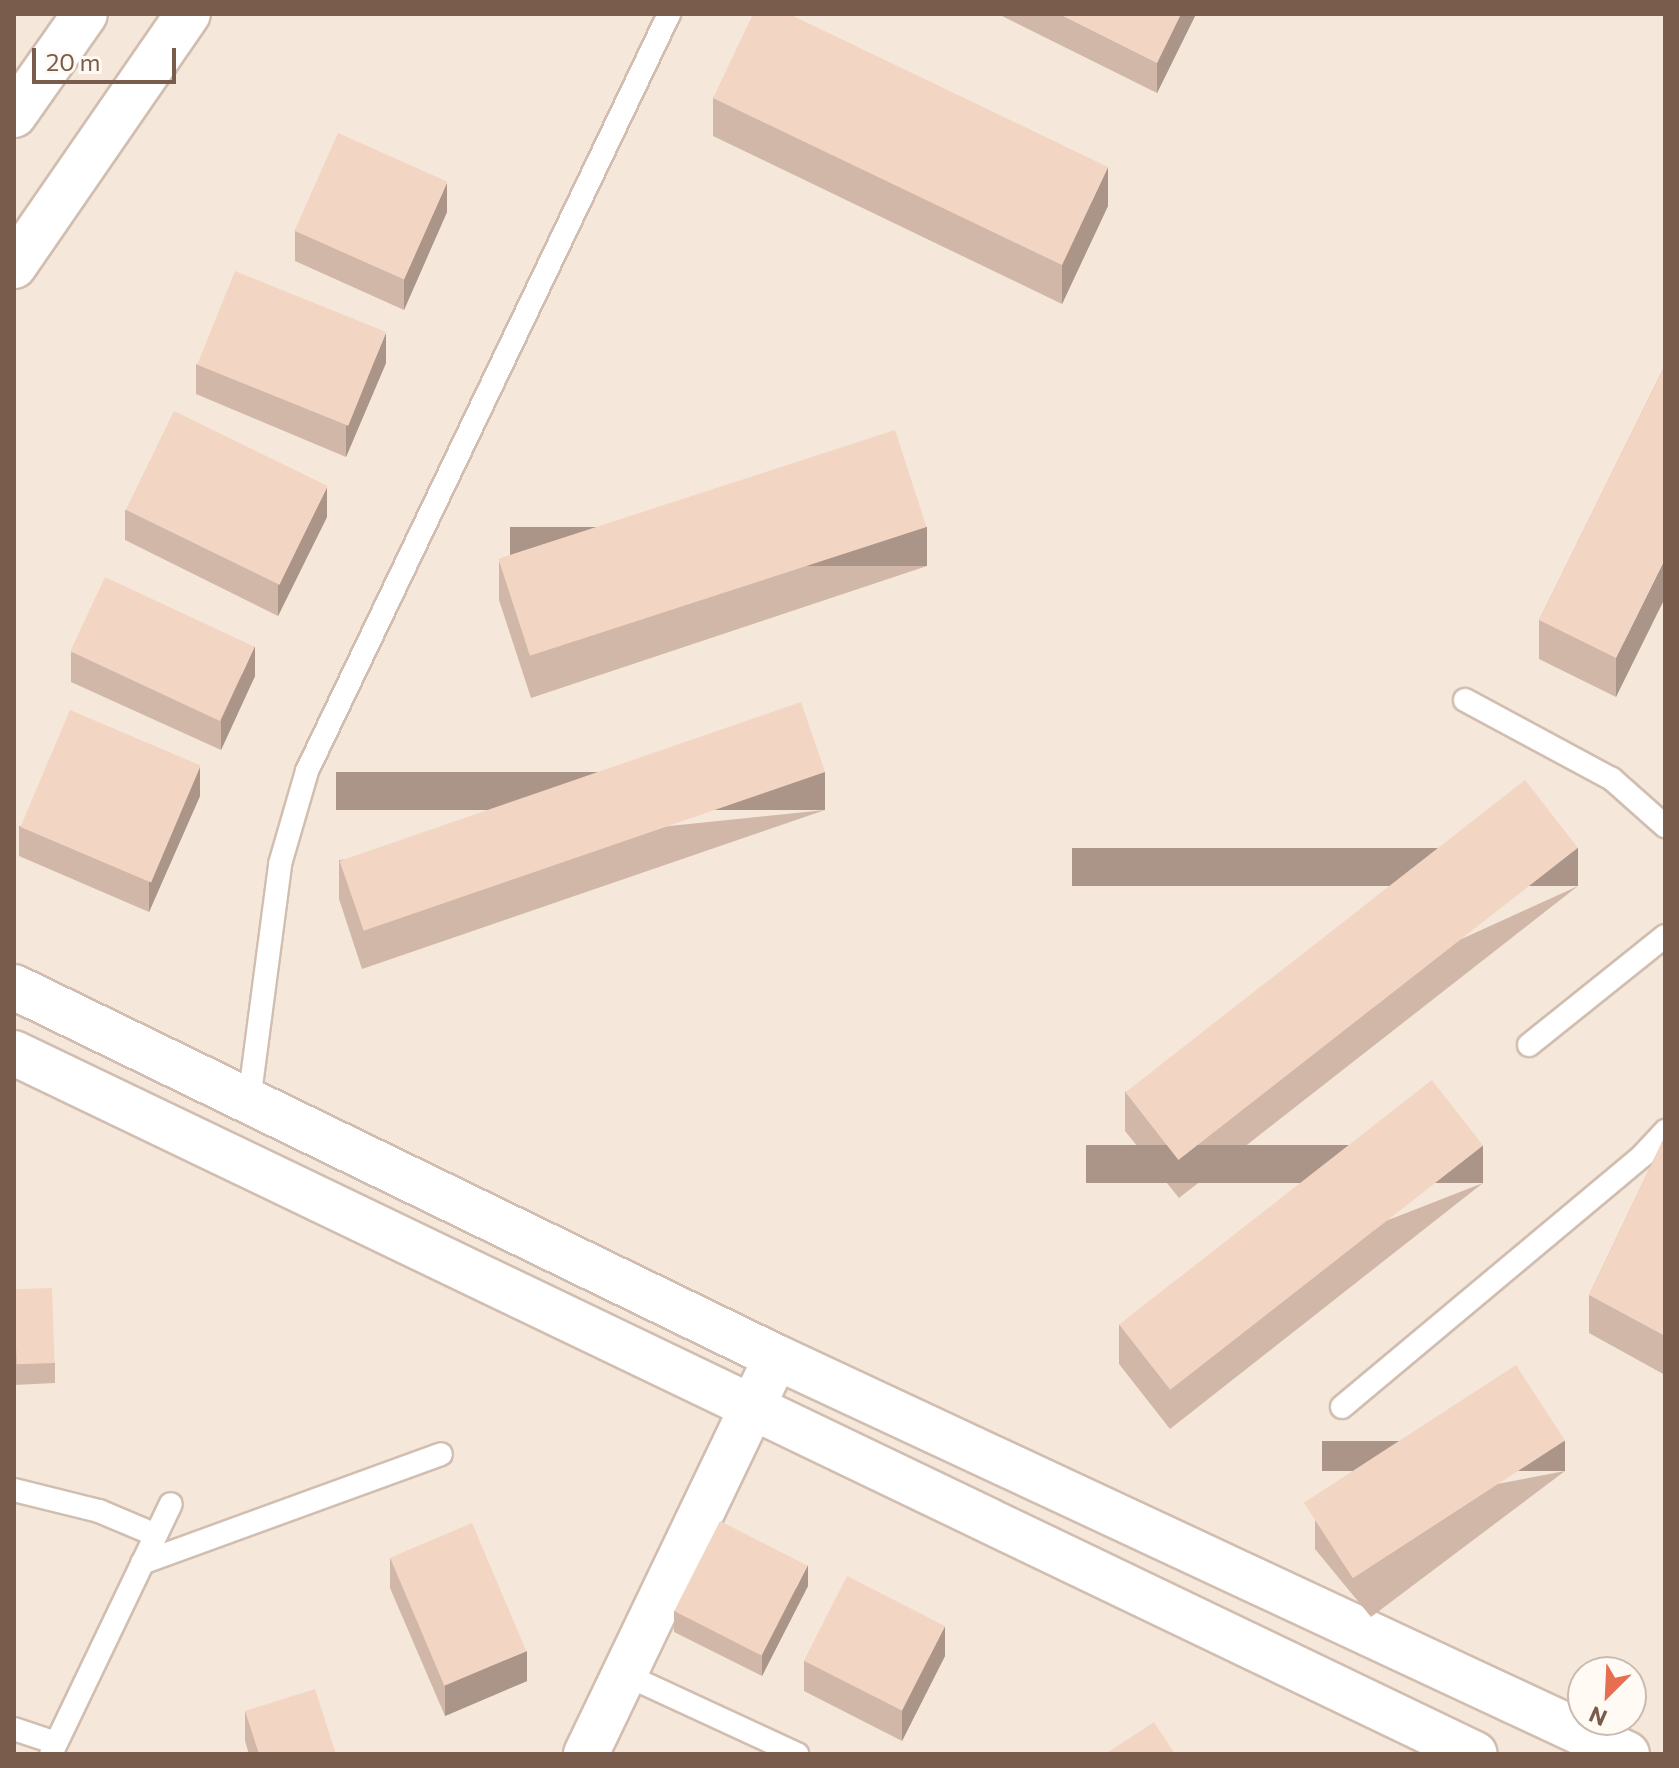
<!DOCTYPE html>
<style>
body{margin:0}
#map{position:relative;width:1679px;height:1768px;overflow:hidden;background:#fdf6ec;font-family:Commissioner,sans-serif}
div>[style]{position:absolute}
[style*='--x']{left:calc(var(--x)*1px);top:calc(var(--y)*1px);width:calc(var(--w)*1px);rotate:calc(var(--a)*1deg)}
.residential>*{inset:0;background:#f5e8da}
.roads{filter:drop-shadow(2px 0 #d1beb0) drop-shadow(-2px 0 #d1beb0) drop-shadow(0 2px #d1beb0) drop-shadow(0 -2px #d1beb0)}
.service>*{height:22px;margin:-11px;padding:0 11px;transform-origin:11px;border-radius:11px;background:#fff}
.minor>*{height:44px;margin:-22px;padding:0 22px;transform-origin:22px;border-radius:22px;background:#fff}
.tertiary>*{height:44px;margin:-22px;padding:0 22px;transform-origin:22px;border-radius:22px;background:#fff}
.secondary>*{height:44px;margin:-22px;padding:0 22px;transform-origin:22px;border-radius:22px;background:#fff}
.wall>*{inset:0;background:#d1b7a8}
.shaded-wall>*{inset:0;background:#aa9588;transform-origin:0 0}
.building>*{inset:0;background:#f3d5c3;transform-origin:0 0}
span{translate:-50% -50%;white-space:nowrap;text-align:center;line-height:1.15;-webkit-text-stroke:7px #fffaf3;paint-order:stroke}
.frame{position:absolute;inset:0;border:16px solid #7a5c4d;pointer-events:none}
.north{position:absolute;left:1567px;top:1656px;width:80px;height:80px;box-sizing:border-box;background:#fffaf3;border:2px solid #cabbb1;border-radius:50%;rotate:204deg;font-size:22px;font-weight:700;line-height:32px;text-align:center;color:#7a5c4d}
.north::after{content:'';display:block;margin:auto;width:28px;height:36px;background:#e76f51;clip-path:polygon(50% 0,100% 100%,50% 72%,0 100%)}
.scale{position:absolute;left:32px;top:48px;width:144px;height:36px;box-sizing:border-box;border:4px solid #7a5c4d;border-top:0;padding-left:10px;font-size:24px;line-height:28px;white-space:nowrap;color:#7a5c4d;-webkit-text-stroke:6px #fffaf3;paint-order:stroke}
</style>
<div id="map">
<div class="residential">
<i style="clip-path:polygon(evenodd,14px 14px,1665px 14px,1665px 1754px,14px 1754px,14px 14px,1583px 1672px,1631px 1672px,1631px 1720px,1583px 1720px,1583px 1672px)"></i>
</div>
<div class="roads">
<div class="service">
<i style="--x:1465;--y:700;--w:167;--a:28.3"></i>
<i style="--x:1612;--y:779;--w:71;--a:41.6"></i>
<i style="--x:1529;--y:1045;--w:174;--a:-38.7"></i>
<i style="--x:249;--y:1101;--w:239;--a:-82.5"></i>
<i style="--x:280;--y:864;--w:97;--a:-73.8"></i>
<i style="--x:307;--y:771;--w:839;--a:-64.44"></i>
<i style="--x:1342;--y:1407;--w:393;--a:-39.9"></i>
<i style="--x:1643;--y:1155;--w:33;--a:-47"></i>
<i style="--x:14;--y:1490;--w:88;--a:13.9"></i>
<i style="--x:99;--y:1511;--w:62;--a:22.8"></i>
<i style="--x:142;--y:1563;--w:318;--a:-20"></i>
<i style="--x:624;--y:1674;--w:191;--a:24.8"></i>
<i style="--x:14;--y:1729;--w:44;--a:18.4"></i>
<i style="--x:51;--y:1754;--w:277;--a:-64.4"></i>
</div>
<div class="minor">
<i style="--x:586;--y:1754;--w:440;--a:-64.4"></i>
</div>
<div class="tertiary">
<i style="--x:14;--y:987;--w:847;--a:25.9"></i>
<i style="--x:776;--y:1357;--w:939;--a:25.01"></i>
<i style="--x:14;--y:1053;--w:1620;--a:25.63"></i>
</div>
<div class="secondary">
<i style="--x:14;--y:115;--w:123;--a:-54.9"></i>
<i style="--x:14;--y:266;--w:306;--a:-55.4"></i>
</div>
</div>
<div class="wall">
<i style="clip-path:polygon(998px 14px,1196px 14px,1157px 93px)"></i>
<i style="clip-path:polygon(713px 98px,1108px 206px,1062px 304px,713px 136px)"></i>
<i style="clip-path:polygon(447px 212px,404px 310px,295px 261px,295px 231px)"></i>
<i style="clip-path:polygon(386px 363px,346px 457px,196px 394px,196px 364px)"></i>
<i style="clip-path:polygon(1665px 365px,1616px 697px,1539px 659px,1539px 620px)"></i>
<i style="clip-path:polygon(125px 510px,327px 517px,278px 616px,125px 540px)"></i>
<i style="clip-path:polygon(499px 562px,927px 566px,531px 698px,499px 600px)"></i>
<i style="clip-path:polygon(71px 652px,255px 676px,221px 750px,71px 682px)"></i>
<i style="clip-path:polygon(200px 796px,149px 912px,19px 856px,19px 826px)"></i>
<i style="clip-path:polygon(825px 810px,362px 969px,339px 899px,339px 860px)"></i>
<i style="clip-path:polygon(1578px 886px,1179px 1198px,1125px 1131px,1125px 1092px)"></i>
<i style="clip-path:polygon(1665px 1136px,1665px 1375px,1589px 1333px,1589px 1295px)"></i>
<i style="clip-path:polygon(1483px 1183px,1170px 1429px,1119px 1364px,1119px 1325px)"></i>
<i style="clip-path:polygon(14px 1289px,55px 1363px,55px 1383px,14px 1385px)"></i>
<i style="clip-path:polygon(1565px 1471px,1371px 1617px,1315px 1549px,1315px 1519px)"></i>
<i style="clip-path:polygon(390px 1558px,527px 1681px,445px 1716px,390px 1588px)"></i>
<i style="clip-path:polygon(808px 1586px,762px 1676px,674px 1632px,674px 1611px)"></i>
<i style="clip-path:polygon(945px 1656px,902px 1741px,804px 1691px,804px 1661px)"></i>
<i style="clip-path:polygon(245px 1711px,336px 1754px,249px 1754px,245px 1741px)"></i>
</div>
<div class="shaded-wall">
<i style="clip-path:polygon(1181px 14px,1196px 14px,1157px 93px,1157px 63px)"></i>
<i style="clip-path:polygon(1108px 167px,1108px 206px,1062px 304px,1062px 265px)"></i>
<i style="clip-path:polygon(447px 182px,447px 212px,404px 310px,404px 279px)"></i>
<i style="clip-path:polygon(386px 333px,386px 363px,346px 457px,346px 427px)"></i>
<i style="clip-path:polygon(327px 487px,327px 517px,278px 616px,278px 586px)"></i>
<i style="left:927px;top:527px;width:39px;height:417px;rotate:90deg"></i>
<i style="clip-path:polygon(1665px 559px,1665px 598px,1616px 697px,1616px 658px)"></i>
<i style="clip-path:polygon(255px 646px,255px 676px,221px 750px,221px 720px)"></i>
<i style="clip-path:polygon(200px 766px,200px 796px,149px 912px,149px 882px)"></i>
<i style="left:825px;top:772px;width:38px;height:489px;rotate:90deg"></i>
<i style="left:1578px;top:848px;width:38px;height:506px;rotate:90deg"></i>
<i style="left:1483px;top:1145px;width:38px;height:397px;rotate:90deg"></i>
<i style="left:1565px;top:1441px;width:30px;height:243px;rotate:90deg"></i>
<i style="clip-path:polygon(808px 1565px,808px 1586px,762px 1676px,762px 1655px)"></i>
<i style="clip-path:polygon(945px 1626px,945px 1656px,902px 1741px,902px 1711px)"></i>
<i style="clip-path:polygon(527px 1651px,527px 1681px,445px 1716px,445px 1685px)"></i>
</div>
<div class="building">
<i style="clip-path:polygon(753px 14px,789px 14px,1108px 167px,1062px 265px,713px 98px)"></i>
<i style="clip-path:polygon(1059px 14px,1181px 14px,1157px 63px)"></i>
<i style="left:338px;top:133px;width:120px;height:107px;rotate:24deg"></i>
<i style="left:235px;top:271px;width:163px;height:101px;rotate:22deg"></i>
<i style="clip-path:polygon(1665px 365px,1665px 559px,1616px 658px,1539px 620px)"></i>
<i style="left:174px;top:411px;width:171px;height:110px;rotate:26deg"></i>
<i style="left:895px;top:430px;width:102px;height:417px;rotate:72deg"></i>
<i style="left:105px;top:577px;width:165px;height:82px;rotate:25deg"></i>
<i style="left:801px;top:702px;width:74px;height:488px;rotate:71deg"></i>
<i style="left:70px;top:710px;width:142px;height:127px;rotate:23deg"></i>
<i style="left:1525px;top:780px;width:86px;height:507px;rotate:52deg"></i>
<i style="left:1432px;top:1080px;width:83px;height:397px;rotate:52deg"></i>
<i style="clip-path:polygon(1665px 1136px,1665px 1336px,1589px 1295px)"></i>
<i style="left:52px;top:1288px;width:75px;height:38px;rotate:88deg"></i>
<i style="left:1516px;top:1365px;width:90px;height:253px;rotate:57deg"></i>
<i style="left:720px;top:1521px;width:98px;height:101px;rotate:27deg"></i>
<i style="left:472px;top:1523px;width:139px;height:89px;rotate:67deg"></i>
<i style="left:847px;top:1576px;width:110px;height:95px;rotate:27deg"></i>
<i style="clip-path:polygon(315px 1689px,336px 1754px,259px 1754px,245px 1711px)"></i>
<i style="clip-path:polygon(1154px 1722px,1175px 1754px,1105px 1754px)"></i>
</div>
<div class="frame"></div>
<div class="north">N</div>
<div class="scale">20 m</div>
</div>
